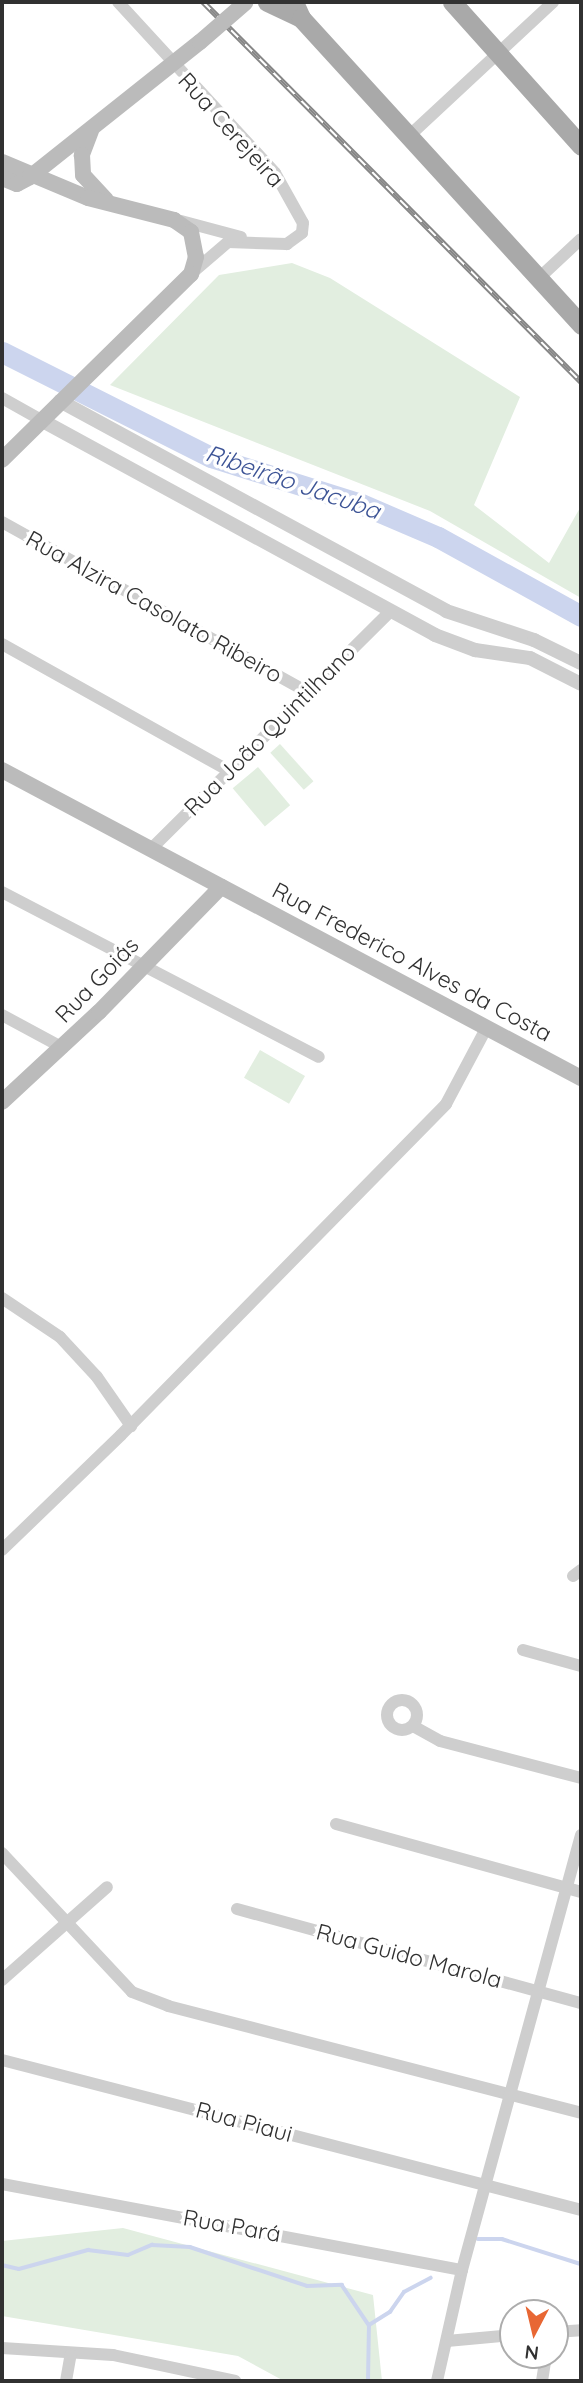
<!DOCTYPE html>
<meta charset="utf-8">
<style>
body{margin:0}
#map{position:relative;width:583px;height:2383px;overflow:hidden;background:#fff;font-family:Quicksand,sans-serif}
div>[style]{position:absolute}
[style*='--x']{left:calc(var(--x)*1px);top:calc(var(--y)*1px);width:calc(var(--w)*1px);rotate:calc(var(--a)*1deg)}
.green>*{inset:0;background:#e2eee0;transform-origin:0 0}
.stream>*{height:3.5px;margin:-1.75px;padding:0 1.75px;transform-origin:1.75px;border-radius:1.75px;background:#ccd5ee}
.river>*{height:21px;margin:-10.5px;padding:0 10.5px;transform-origin:10.5px;border-radius:10.5px;background:#ccd5ee}
.minor>*{height:12px;margin:-6px;padding:0 6px;transform-origin:6px;border-radius:6px;background:#cecece}
.minor>.ring{margin:-6px;padding:0;box-sizing:content-box;background:none;border:12px solid #cecece;border-radius:50%}
.tertiary>*{height:14px;margin:-7px;padding:0 7px;transform-origin:7px;border-radius:7px;background:#cecece}
.secondary>*{height:16px;margin:-8px;padding:0 8px;transform-origin:8px;border-radius:8px;background:#bbb}
.primary>*{height:19px;margin:-9.5px;padding:0 9.5px;transform-origin:9.5px;border-radius:9.5px;background:#a9a9a9}
.rail>*{height:6px;margin-top:-3px;transform-origin:0;background:repeating-linear-gradient(90deg,#fff 0 10px,#868686 0 20px);box-sizing:border-box;border-block:2px solid #868686}
.secondary-bridge>*{height:16px;margin:-8px;padding:0 8px;transform-origin:8px;border-radius:8px;background:#bbb}
span{translate:-50% -50%;white-space:nowrap;text-align:center;line-height:1.15;-webkit-text-stroke:7px #fff;paint-order:stroke}
.street-label{font-size:23px;color:#313131}
.water-label{font-size:24px;color:#3d5496;font-style:italic}
.frame{position:absolute;inset:0;border:4px solid #313131;pointer-events:none}
.north{position:absolute;left:499px;top:2299px;width:70px;height:70px;box-sizing:border-box;background:#fff;border:2px solid #adadad;border-radius:50%;rotate:187deg;font-size:19px;font-weight:700;line-height:28px;text-align:center;color:#313131}
.north::after{content:'';display:block;margin:auto;width:24px;height:32px;background:#e86734;clip-path:polygon(50% 0,100% 100%,50% 72%,0 100%)}
</style>
<div id="map">
<div class="green">
<i style="clip-path:polygon(292px 263px,330px 278px,520px 397px,474px 505px,549px 563px,581px 506px,581px 598px,430px 511px,110px 385px,219px 275px)"></i>
<i style="left:280px;top:744px;width:50px;height:13px;rotate:48deg"></i>
<i style="left:258px;top:767px;width:50px;height:33px;rotate:50deg"></i>
<i style="left:260px;top:1050px;width:52px;height:32px;rotate:30deg"></i>
<i style="clip-path:polygon(123px 2228px,373px 2295px,382px 2381px,284px 2381px,238px 2356px,2px 2316px,2px 2241px)"></i>
</div>
<div class="stream">
<i style="--x:478;--y:2239;--w:24;--a:0"></i>
<i style="--x:502;--y:2239;--w:83;--a:17.6"></i>
<i style="--x:2;--y:2265;--w:17;--a:13"></i>
<i style="--x:19;--y:2269;--w:72;--a:-15.4"></i>
<i style="--x:88;--y:2250;--w:40;--a:7.1"></i>
<i style="--x:128;--y:2255;--w:26;--a:-23"></i>
<i style="--x:152;--y:2245;--w:38;--a:3"></i>
<i style="--x:190;--y:2247;--w:123;--a:18.4"></i>
<i style="--x:307;--y:2286;--w:35;--a:-2"></i>
<i style="--x:342;--y:2285;--w:48;--a:56"></i>
<i style="--x:369;--y:2325;--w:25;--a:-32"></i>
<i style="--x:390;--y:2312;--w:24;--a:-55"></i>
<i style="--x:404;--y:2292;--w:30;--a:-28"></i>
<i style="--x:368;--y:2381;--w:56;--a:-89"></i>
</div>
<div class="river">
<i style="--x:2;--y:352;--w:234;--a:26.7"></i>
<i style="--x:211;--y:457;--w:157;--a:17.4"></i>
<i style="--x:361;--y:504;--w:84;--a:23.2"></i>
<i style="--x:438;--y:537;--w:163;--a:28.9"></i>
</div>
<div class="minor">
<i style="--x:118;--y:2;--w:232;--a:47.4"></i>
<i style="--x:275;--y:173;--w:57;--a:60.8"></i>
<i style="--x:303;--y:223;--w:10;--a:96"></i>
<i style="--x:302;--y:233;--w:19;--a:144"></i>
<i style="--x:287;--y:244;--w:59;--a:-178.1"></i>
<i style="--x:228;--y:242;--w:48;--a:139.3"></i>
<i style="--x:409;--y:136;--w:197;--a:-42.9"></i>
<i style="--x:181;--y:221;--w:62;--a:14.9"></i>
<i style="--x:539;--y:278;--w:57;--a:-42.9"></i>
<i style="--x:2;--y:398;--w:45;--a:29.4"></i>
<i style="--x:2;--y:522;--w:349;--a:29.1"></i>
<i style="--x:2;--y:644;--w:258;--a:29.2"></i>
<i style="--x:150;--y:850;--w:339;--a:-44.8"></i>
<i style="--x:2;--y:892;--w:357;--a:27.5"></i>
<i style="--x:2;--y:1015;--w:69;--a:28.4"></i>
<i style="--x:2;--y:1298;--w:70;--a:33.9"></i>
<i style="--x:60;--y:1337;--w:54;--a:47.2"></i>
<i style="--x:97;--y:1377;--w:60;--a:55.2"></i>
<i style="--x:2;--y:1550;--w:165;--a:-44"></i>
<i style="--x:121;--y:1435;--w:464;--a:-45.5"></i>
<i style="--x:446;--y:1104;--w:87;--a:-62"></i>
<i style="--x:573;--y:1576;--w:10;--a:-37"></i>
<i style="--x:523;--y:1650;--w:60;--a:15.4"></i>
<i class="ring" style="left:387px;top:1700px;width:18px;height:18px"></i>
<i style="--x:413;--y:1726;--w:31;--a:29"></i>
<i style="--x:440;--y:1741;--w:146;--a:14.7"></i>
<i style="--x:336;--y:1824;--w:254;--a:15.5"></i>
<i style="--x:2;--y:1853;--w:190;--a:46.9"></i>
<i style="--x:132;--y:1992;--w:39;--a:21"></i>
<i style="--x:168;--y:2006;--w:427;--a:14.5"></i>
<i style="--x:237;--y:1909;--w:357;--a:15.3"></i>
<i style="--x:2;--y:1980;--w:140;--a:-41.5"></i>
<i style="--x:2;--y:2060;--w:598;--a:14.52"></i>
<i style="--x:2;--y:2184;--w:468;--a:10.6"></i>
<i style="--x:555;--y:2332;--w:26;--a:-4"></i>
<i style="--x:447;--y:2341;--w:66;--a:-5.2"></i>
<i style="--x:2;--y:2348;--w:111;--a:3.6"></i>
<i style="--x:113;--y:2355;--w:125;--a:12"></i>
<i style="--x:66;--y:2381;--w:27;--a:-80"></i>
<i style="--x:437;--y:2381;--w:114;--a:-77.3"></i>
<i style="--x:462;--y:2270;--w:451;--a:-74.7"></i>
<i style="--x:542;--y:2381;--w:26;--a:-81"></i>
</div>
<div class="tertiary">
<i style="--x:60;--y:401;--w:439;--a:28.5"></i>
<i style="--x:446;--y:611;--w:93;--a:18.2"></i>
<i style="--x:534;--y:640;--w:52;--a:26.1"></i>
<i style="--x:41;--y:420;--w:449;--a:28.6"></i>
<i style="--x:435;--y:635;--w:43;--a:20.6"></i>
<i style="--x:475;--y:650;--w:56;--a:8.3"></i>
<i style="--x:530;--y:658;--w:57;--a:27"></i>
</div>
<div class="secondary">
<i style="--x:91;--y:131;--w:26;--a:111"></i>
<i style="--x:82;--y:155;--w:20;--a:87"></i>
<i style="--x:83;--y:175;--w:34;--a:47"></i>
<i style="--x:2;--y:162;--w:93;--a:22.7"></i>
<i style="--x:88;--y:198;--w:89;--a:14.3"></i>
<i style="--x:174;--y:220;--w:21;--a:35"></i>
<i style="--x:191;--y:232;--w:25;--a:79"></i>
<i style="--x:196;--y:257;--w:18;--a:106"></i>
<i style="--x:191;--y:274;--w:265;--a:135.5"></i>
<i style="--x:2;--y:178;--w:16;--a:22"></i>
<i style="--x:17;--y:184;--w:15;--a:-28"></i>
<i style="--x:30;--y:177;--w:217;--a:-38.5"></i>
<i style="--x:2;--y:770;--w:656;--a:28.01"></i>
<i style="--x:2;--y:1102;--w:132;--a:-42.9"></i>
<i style="--x:99;--y:1012;--w:175;--a:-45.7"></i>
</div>
<div class="primary">
<i style="--x:267;--y:2;--w:38;--a:25"></i>
<i style="--x:294;--y:2;--w:17;--a:66"></i>
<i style="--x:301;--y:18;--w:416;--a:47.6"></i>
<i style="--x:452;--y:2;--w:193;--a:48.1"></i>
</div>
<div class="rail">
<i style="--x:203;--y:2;--w:536;--a:45.15"></i>
</div>
<div class="secondary-bridge">
<i style="--x:200;--y:42;--w:60;--a:-40.9"></i>
</div>
<div class="street-label">
<span style="left:231px;top:130px;rotate:48deg">Rua Cerejeira</span>
<span style="left:154px;top:607px;rotate:29deg">Rua Alzira Casolato Ribeiro</span>
<span style="left:270px;top:730px;rotate:-45deg">Rua João Quintilhano</span>
<span style="left:412px;top:962px;rotate:28deg">Rua Frederico Alves da Costa</span>
<span style="left:97px;top:980px;rotate:-46deg">Rua Goiás</span>
<span style="left:409px;top:1956px;rotate:15deg">Rua Guido Marola</span>
<span style="left:244px;top:2122px;rotate:15deg">Rua Piaui</span>
<span style="left:232px;top:2226px;rotate:10deg">Rua Pará</span>
</div>
<div class="water-label">
<span style="left:293px;top:482px;rotate:19deg">Ribeirão Jacuba</span>
</div>
<div class="frame"></div>
<div class="north">N</div>
</div>
